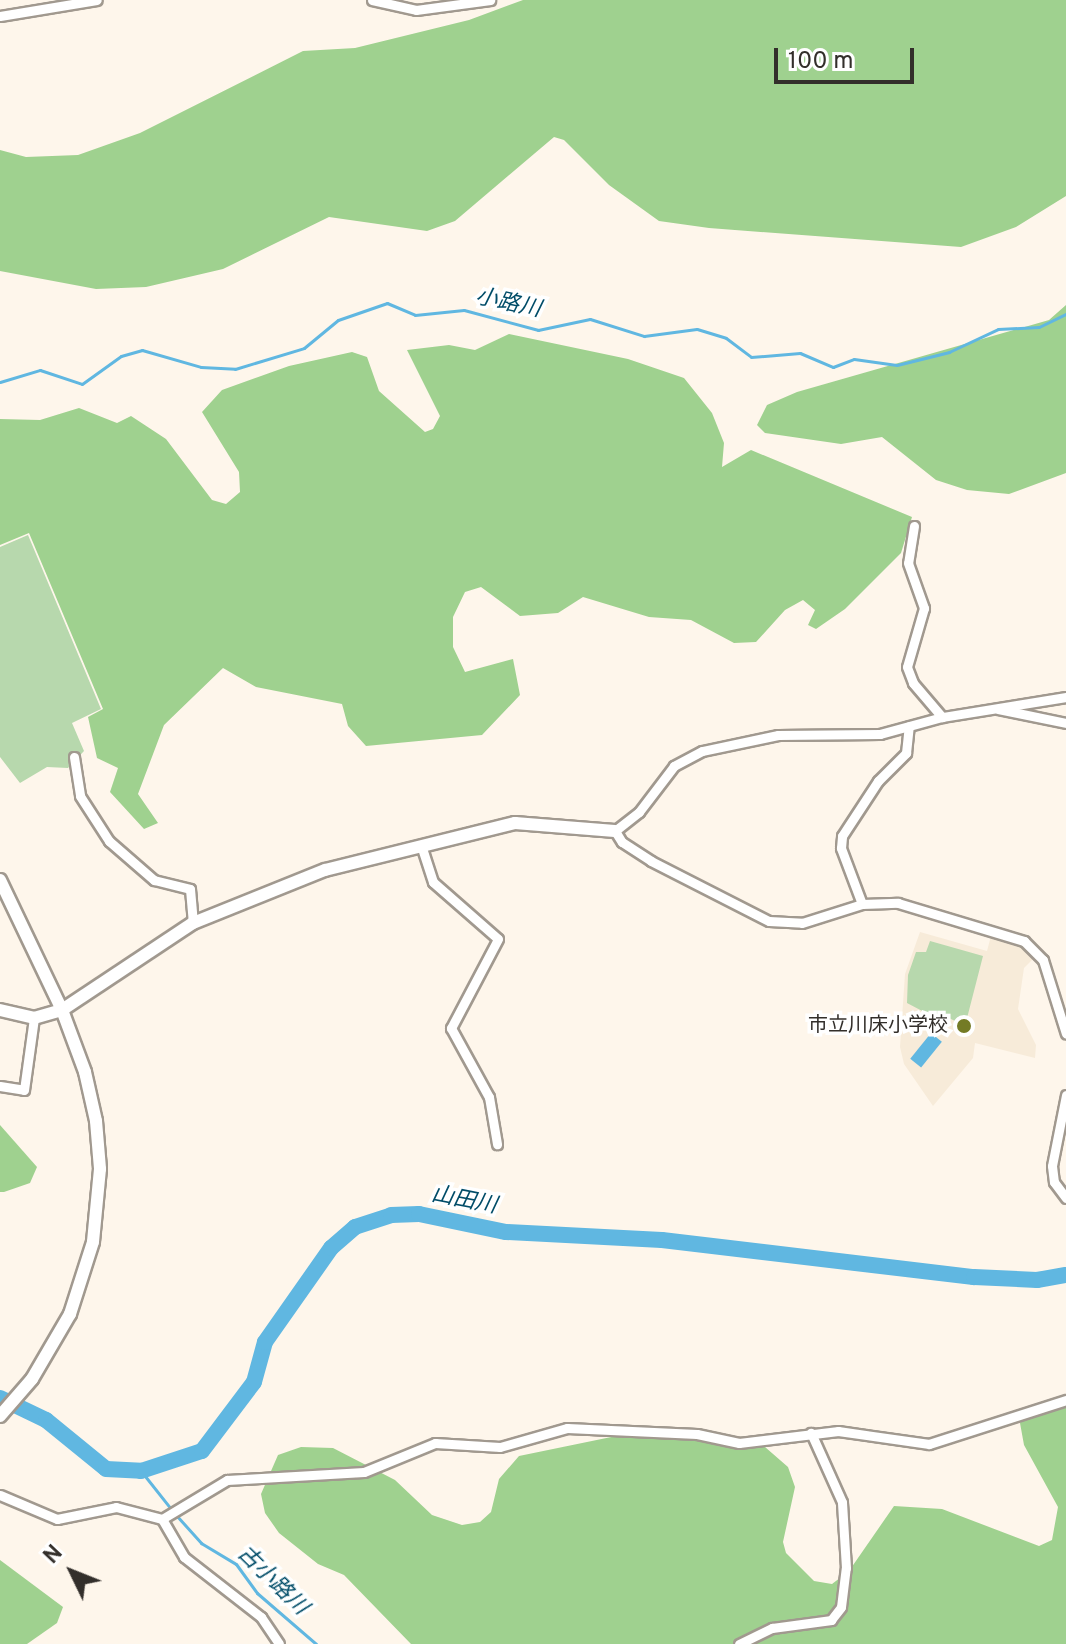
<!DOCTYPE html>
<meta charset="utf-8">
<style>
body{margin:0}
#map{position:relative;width:1066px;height:1644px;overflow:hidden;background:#fef6eb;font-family:Overpass,"Noto Sans JP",sans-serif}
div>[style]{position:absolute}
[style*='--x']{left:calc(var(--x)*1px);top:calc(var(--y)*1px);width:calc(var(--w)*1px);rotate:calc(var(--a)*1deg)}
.built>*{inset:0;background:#f7ebd9}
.green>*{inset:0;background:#b7d8ad}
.forest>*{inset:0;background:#9fd18f}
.water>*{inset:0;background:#60b7e1;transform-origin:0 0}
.stream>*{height:3px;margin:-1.5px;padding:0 1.5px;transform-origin:1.5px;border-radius:1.5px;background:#60b7e1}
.river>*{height:16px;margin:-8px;padding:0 8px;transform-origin:8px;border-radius:8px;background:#60b7e1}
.roads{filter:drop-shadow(2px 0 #a1998f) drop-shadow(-2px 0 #a1998f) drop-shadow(0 2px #a1998f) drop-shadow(0 -2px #a1998f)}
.street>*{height:9px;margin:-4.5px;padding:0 4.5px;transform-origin:4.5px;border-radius:4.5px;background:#fff}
.secondary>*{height:12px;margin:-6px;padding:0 6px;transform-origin:6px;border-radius:6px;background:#fff}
.dots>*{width:22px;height:22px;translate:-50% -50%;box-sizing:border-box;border:4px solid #fff;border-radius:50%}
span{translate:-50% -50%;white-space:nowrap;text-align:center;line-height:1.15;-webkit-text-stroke:7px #fff;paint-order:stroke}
.poi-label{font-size:20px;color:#332f2b}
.right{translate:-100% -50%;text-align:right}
.water-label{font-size:22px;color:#004c68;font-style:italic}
.north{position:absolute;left:32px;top:1532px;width:80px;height:80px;-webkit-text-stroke:6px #fff;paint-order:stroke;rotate:313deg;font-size:22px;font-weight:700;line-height:32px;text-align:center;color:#332f2b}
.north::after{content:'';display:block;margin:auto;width:28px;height:36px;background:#332f2b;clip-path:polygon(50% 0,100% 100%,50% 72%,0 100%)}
.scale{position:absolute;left:774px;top:48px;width:140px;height:36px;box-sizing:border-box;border:4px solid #332f2b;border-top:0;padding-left:10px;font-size:24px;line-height:28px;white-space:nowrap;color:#332f2b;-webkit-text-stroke:6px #fff;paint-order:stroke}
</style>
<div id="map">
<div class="built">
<i style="clip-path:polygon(920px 932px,987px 951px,991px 936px,1024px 946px,1036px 956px,1024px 968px,1018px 1009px,1036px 1045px,1035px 1058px,975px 1043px,973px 1058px,933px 1106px,904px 1064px,900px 1047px,905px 974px)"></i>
</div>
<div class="green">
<i style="clip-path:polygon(28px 535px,101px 709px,72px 723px,84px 751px,68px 768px,47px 767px,20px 783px,0 757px,0 547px)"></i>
<i style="clip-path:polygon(930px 941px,983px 956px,965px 1026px,949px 1018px,945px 1023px,907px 1003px,908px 975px,916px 952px,926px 952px)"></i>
</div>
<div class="forest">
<i style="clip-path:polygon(523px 0,1066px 0,1066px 196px,1016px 227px,961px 247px,709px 228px,659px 221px,609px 185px,564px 140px,554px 137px,455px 221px,427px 231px,329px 217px,223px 269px,146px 287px,96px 289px,0 271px,0 150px,26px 157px,78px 155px,140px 133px,303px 51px,355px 48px,469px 20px)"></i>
<i style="clip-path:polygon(1066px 305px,1066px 473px,1009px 494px,967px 490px,936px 480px,882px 437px,841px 444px,765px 433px,757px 425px,767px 405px,797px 392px,1049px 320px)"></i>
<i style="clip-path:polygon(509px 334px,628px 359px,684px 378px,712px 413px,724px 443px,722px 467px,751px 450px,912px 517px,901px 553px,845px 609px,816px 629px,808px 625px,815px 610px,803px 600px,785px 610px,756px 642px,734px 643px,691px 620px,649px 617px,583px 597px,558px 613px,520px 616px,481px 587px,465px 592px,453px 617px,453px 647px,465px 672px,513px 659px,520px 695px,482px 735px,366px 746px,348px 726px,342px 704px,256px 687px,223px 668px,164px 725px,138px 794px,158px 823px,144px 829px,110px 792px,118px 768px,97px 758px,88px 717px,103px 709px,29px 533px,0 545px,0 419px,40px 420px,79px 408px,117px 423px,131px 416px,166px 439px,212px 500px,226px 504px,240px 492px,239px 472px,202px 412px,222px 390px,289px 366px,352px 352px,367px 357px,379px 391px,425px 432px,433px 429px,440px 416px,407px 350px,449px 345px,475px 350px)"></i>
<i style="clip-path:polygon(0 1125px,37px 1167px,30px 1183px,4px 1192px,0 1192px)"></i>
<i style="clip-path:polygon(1066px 1403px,1066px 1644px,411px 1644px,344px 1575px,318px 1564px,279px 1533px,265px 1513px,261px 1494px,278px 1455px,301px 1447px,333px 1448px,395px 1480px,432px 1515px,462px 1525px,480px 1522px,491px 1512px,499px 1479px,519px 1456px,621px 1435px,735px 1439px,765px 1447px,788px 1467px,795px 1487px,783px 1542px,786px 1553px,814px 1581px,832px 1584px,849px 1571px,894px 1506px,942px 1509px,1039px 1546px,1052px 1540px,1058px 1507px,1024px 1445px,1020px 1423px,1031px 1409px)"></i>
<i style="clip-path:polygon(0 1560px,63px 1607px,57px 1623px,27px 1644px,0 1644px)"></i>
</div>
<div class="water">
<i style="left:931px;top:1033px;width:14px;height:33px;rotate:39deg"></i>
</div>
<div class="stream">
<i style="--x:0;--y:382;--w:42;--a:-16.7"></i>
<i style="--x:40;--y:370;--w:44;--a:18.4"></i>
<i style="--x:82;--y:384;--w:48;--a:-35.7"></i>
<i style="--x:121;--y:356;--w:22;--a:-16"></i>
<i style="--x:142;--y:350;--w:61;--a:16.1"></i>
<i style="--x:201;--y:367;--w:34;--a:3"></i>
<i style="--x:235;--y:369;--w:72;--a:-16.9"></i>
<i style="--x:304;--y:348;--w:44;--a:-39.5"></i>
<i style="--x:338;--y:320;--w:52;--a:-19.1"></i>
<i style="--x:387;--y:303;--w:30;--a:23"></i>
<i style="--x:415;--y:315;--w:49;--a:-5.8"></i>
<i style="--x:464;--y:310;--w:77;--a:15.1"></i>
<i style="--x:538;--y:330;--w:53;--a:-11.9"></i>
<i style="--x:590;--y:319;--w:57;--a:17.5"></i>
<i style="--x:644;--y:336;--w:53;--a:-7.5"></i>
<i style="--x:697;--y:329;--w:30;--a:17"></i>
<i style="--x:726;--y:338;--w:31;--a:37"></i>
<i style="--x:751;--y:357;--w:49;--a:-4.7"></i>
<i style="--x:800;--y:353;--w:36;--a:23"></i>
<i style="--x:833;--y:367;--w:22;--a:-21"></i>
<i style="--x:854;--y:359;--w:43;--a:7.9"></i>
<i style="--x:897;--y:365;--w:54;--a:-14"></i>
<i style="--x:949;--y:352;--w:54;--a:-25.1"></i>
<i style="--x:998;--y:329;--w:41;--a:-2.8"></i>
<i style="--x:1039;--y:327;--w:30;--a:-26"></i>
<i style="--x:141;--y:1471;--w:48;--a:51.7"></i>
<i style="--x:176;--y:1515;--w:38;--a:48"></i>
<i style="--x:201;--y:1543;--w:41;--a:31"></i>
<i style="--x:236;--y:1564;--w:36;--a:54"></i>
<i style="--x:257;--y:1593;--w:78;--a:40.8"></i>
</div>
<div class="river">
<i style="--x:0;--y:1398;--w:51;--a:25.6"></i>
<i style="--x:46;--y:1420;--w:77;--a:39.2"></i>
<i style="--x:106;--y:1469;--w:35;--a:3"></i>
<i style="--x:141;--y:1471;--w:64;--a:-18.2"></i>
<i style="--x:202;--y:1451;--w:86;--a:-53"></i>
<i style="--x:254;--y:1382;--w:41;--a:-74.6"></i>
<i style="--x:265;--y:1342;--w:115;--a:-54.9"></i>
<i style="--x:331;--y:1248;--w:32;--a:-41"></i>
<i style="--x:355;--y:1227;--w:38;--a:-18"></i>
<i style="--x:391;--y:1215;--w:28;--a:-2"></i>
<i style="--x:419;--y:1214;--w:89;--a:11.7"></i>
<i style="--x:506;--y:1232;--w:156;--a:2.9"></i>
<i style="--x:662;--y:1240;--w:314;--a:6.8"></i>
<i style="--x:974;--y:1277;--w:63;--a:2.7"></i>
<i style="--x:1037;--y:1280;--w:29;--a:-10"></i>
</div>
<div class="roads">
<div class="street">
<i style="--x:372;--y:0;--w:45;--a:12.8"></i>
<i style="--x:416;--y:10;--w:75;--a:-7.7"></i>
<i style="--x:0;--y:16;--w:98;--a:-9.4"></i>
<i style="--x:914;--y:526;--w:37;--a:99"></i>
<i style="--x:908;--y:563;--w:48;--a:70.4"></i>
<i style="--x:924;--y:608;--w:61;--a:106.1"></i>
<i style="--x:907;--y:667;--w:17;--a:69"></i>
<i style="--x:913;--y:683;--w:45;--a:49.5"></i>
<i style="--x:1066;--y:697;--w:126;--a:170.8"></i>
<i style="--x:942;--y:717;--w:64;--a:164.7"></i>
<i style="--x:880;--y:734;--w:102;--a:179.4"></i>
<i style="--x:778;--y:735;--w:78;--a:168.1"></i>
<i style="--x:702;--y:751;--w:32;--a:152"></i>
<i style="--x:674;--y:766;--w:58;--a:127.3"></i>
<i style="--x:639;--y:812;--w:31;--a:142"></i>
<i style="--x:615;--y:831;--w:13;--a:58"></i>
<i style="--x:622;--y:842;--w:35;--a:33"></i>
<i style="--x:651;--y:861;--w:132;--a:27"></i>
<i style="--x:769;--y:921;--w:33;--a:3"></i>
<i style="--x:802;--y:923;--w:63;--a:-17.6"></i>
<i style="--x:862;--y:904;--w:36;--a:-2"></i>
<i style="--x:898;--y:903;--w:132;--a:16.8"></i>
<i style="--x:1024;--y:941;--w:27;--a:45"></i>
<i style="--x:1043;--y:960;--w:77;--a:72.7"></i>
<i style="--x:998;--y:709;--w:69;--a:11.6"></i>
<i style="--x:74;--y:757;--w:39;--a:81"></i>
<i style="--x:80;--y:796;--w:54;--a:57.2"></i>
<i style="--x:109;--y:841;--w:60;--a:40.9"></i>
<i style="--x:154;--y:880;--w:37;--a:14"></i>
<i style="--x:190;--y:889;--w:34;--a:85"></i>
<i style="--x:421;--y:845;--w:39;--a:72"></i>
<i style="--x:433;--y:882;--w:86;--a:41.2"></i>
<i style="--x:498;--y:939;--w:101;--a:117.8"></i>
<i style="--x:451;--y:1028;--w:79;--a:61.2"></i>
<i style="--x:489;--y:1097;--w:48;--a:80.3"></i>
<i style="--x:862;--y:904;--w:60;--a:-110.6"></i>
<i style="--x:841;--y:848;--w:12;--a:-85"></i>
<i style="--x:842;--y:836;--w:66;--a:-56.8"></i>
<i style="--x:878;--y:781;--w:40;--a:-45"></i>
<i style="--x:906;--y:753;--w:27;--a:-84"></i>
<i style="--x:0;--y:1086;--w:24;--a:9"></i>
<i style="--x:24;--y:1090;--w:73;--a:-82.1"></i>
<i style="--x:1066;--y:1095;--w:72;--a:101.2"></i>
<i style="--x:1052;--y:1166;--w:16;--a:83"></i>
<i style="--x:1054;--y:1182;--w:20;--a:53"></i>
<i style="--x:0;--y:1495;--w:62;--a:22.8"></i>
<i style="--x:57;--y:1519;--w:60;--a:-11.5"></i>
<i style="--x:116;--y:1507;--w:48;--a:14.6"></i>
<i style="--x:162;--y:1519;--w:76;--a:-31"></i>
<i style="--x:227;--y:1480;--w:137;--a:-3.3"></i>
<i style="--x:364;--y:1472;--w:77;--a:-22.2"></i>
<i style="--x:435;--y:1443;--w:65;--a:3.5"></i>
<i style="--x:500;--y:1447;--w:70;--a:-15.8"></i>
<i style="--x:567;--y:1428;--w:130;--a:2.6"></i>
<i style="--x:697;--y:1434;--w:43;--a:12.1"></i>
<i style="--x:739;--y:1443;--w:100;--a:-6.9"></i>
<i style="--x:838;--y:1431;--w:92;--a:8.1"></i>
<i style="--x:929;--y:1444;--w:144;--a:-17.8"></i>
<i style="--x:162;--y:1519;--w:44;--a:59.9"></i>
<i style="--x:184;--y:1557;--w:98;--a:37.9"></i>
<i style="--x:261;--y:1617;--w:32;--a:56"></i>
<i style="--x:739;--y:1644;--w:37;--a:-26"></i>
<i style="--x:772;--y:1628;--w:60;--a:-7.7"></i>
<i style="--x:831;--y:1620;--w:16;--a:-52"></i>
<i style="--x:841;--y:1607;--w:39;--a:-83"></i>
<i style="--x:846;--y:1568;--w:66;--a:-93.5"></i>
<i style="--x:842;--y:1502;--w:76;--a:-114.2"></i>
</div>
<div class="secondary">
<i style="--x:0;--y:880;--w:144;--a:64.5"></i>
<i style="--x:62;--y:1010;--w:66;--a:69.6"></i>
<i style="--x:85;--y:1072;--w:50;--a:77.3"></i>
<i style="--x:96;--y:1121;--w:48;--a:85.2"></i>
<i style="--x:100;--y:1169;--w:73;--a:95.5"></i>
<i style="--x:93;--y:1242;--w:76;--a:107.7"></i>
<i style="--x:70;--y:1314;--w:75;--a:120.3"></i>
<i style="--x:32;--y:1379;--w:49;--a:130.9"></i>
<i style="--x:0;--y:1010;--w:35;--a:13"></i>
<i style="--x:34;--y:1018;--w:29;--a:-16"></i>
<i style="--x:62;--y:1010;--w:157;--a:-33.6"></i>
<i style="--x:193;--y:923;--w:142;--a:-21.9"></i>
<i style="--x:325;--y:870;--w:196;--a:-13.9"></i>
<i style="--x:515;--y:823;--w:100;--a:4.6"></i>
</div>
</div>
<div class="dots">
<i style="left:964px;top:1026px;background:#747b25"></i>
</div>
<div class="poi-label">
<span class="right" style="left:948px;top:1026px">市立川床小学校</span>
</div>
<div class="water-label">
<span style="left:508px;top:304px;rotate:12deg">小路川</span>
<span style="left:464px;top:1201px;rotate:11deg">山田川</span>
<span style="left:272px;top:1581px;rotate:44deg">古小路川</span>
</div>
<div class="north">N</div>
<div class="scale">100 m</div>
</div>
